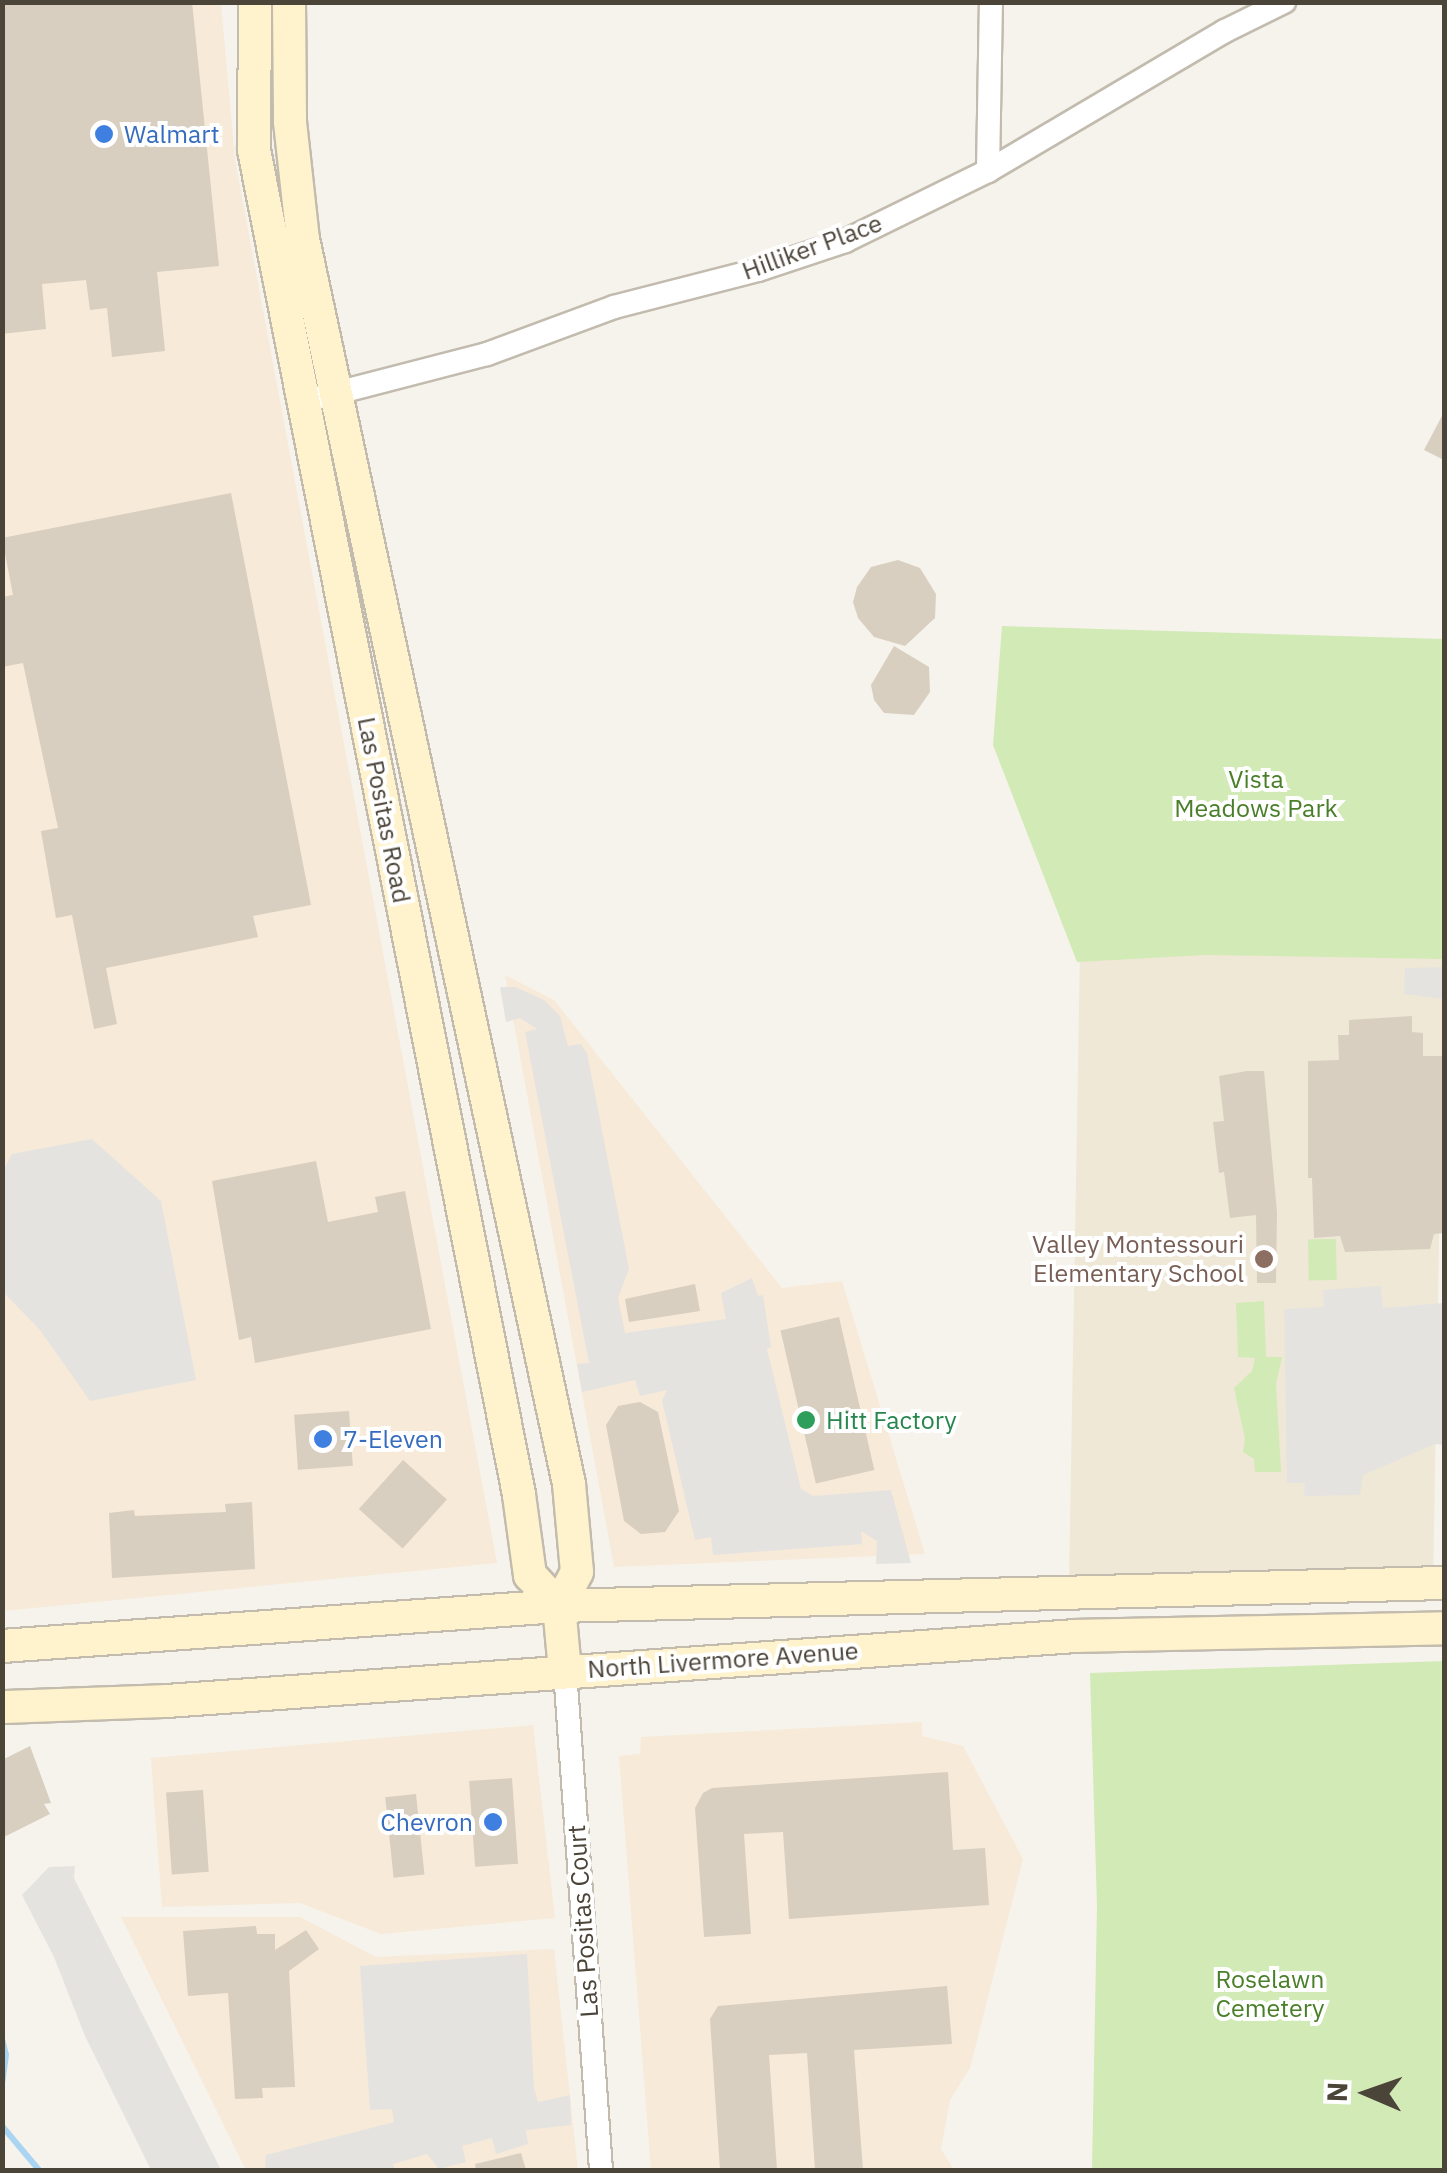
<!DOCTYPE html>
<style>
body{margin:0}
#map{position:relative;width:1447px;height:2173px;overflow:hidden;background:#f6f3ec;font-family:"IBM Plex Sans",sans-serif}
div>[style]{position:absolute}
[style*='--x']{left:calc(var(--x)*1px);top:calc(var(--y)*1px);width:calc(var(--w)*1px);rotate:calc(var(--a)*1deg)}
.commercial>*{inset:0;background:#f7ead8}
.education>*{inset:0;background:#efe8d6;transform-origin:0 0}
.green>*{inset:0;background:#d2eab5;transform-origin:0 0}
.parking>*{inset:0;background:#e5e3e0}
.stream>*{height:6px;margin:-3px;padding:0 3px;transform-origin:3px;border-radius:3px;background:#a9d4f2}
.building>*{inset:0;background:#d8cfc1;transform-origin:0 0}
.roads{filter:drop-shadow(2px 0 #c2bbae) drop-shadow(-2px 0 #c2bbae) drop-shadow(0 2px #c2bbae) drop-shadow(0 -2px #c2bbae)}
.minor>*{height:22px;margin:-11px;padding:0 11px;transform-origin:11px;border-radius:11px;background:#fff}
.secondary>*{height:32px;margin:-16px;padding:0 16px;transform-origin:16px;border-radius:16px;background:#fff3cd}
.dots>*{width:28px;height:28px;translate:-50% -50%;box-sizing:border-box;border:5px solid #fff;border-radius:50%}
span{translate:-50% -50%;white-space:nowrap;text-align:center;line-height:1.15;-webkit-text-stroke:8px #fff;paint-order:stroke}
.shop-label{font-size:25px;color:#366cbe}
.left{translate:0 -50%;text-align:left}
.right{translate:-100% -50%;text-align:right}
.street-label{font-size:25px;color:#4b4439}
.park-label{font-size:25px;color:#4a7f2a}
.education-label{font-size:25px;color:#785e54}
.leisure-label{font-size:25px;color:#27864d}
.frame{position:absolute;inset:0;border:5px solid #4b4439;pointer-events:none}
.north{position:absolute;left:1317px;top:2043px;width:100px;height:100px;-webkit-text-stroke:8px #fff;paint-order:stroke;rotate:272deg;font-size:28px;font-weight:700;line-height:40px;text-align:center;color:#4b4439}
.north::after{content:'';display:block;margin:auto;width:35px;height:45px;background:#4b4439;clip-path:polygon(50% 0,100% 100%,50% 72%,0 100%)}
</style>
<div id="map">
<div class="commercial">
<i style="clip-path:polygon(3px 3px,221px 3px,235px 160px,497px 1563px,3px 1611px)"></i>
<i style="clip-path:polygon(505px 975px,554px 1000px,782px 1288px,842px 1281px,925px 1554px,614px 1567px)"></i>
<i style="clip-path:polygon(922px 1722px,922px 1736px,963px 1746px,1023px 1859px,970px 2068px,950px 2100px,941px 2149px,954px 2170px,651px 2170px,619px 1756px,640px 1754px,641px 1737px)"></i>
<i style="clip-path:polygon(533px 1725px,555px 1918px,381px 1934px,300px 1903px,162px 1907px,151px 1758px)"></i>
<i style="clip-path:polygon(121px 1917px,300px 1917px,376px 1957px,554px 1949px,578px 2170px,246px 2170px)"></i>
</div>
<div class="education">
<i style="left:1080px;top:952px;width:364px;height:624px;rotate:1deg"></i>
</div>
<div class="green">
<i style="clip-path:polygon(1002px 626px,1444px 639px,1444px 959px,1205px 955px,1077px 962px,993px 745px)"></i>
<i style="left:1336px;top:1239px;width:41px;height:28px;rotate:89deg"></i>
<i style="clip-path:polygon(1264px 1301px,1266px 1357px,1282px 1357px,1276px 1384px,1281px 1472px,1255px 1472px,1254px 1459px,1243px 1452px,1245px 1439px,1234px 1388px,1252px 1371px,1255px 1358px,1238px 1357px,1236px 1303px)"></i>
<i style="clip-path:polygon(1444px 1661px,1444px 2170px,1092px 2170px,1097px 1906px,1090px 1673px)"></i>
</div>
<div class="parking">
<i style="clip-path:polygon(1444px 967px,1444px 999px,1404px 994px,1405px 968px)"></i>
<i style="clip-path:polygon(500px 987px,515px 987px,544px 1000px,560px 1016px,568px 1046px,581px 1044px,587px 1053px,629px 1269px,618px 1298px,625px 1333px,726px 1319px,721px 1293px,752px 1278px,758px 1296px,763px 1295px,771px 1347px,767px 1349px,801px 1489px,813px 1496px,891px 1490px,911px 1563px,876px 1564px,877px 1541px,861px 1531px,862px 1544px,713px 1555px,711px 1537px,695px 1540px,662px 1401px,667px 1390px,640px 1396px,635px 1380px,582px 1392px,577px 1364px,589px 1363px,525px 1032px,537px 1029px,520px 1018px,506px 1022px)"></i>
<i style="clip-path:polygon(92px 1139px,161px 1201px,196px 1380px,90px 1401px,40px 1330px,3px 1292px,3px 1171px,12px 1154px)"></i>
<i style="clip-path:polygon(1381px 1286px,1383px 1308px,1444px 1303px,1444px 1445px,1435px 1444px,1363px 1475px,1360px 1495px,1304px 1496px,1305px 1483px,1287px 1483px,1284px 1309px,1324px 1307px,1323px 1290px)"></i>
<i style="clip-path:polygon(75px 1866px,74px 1878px,221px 2170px,151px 2170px,85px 2036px,54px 1957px,22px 1895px,49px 1867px)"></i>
<i style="clip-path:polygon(527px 1954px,534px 2088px,538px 2102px,570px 2095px,571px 2125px,526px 2130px,528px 2144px,496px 2154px,492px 2138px,462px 2146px,466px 2162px,439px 2169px,427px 2154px,393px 2164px,395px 2170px,265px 2170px,266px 2155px,394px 2122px,392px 2109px,370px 2110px,360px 1966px)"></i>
</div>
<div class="stream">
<i style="--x:2;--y:2039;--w:16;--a:76"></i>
<i style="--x:6;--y:2055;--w:30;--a:98"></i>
<i style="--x:2;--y:2126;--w:57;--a:49.9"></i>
</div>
<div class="building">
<i style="clip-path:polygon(2px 2px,192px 2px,219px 266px,157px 272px,165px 351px,112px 357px,107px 308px,90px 310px,86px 280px,42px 284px,46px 329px,2px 334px)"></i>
<i style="clip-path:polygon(1444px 412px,1444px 460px,1424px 450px)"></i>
<i style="clip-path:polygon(231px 493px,311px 905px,253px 916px,258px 937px,106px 968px,117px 1024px,94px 1029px,72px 915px,56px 918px,41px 831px,58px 828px,23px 663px,2px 667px,2px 597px,13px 595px,2px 538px)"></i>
<i style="clip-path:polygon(898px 560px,920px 568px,936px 594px,935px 618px,905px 646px,874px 637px,858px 618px,853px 602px,857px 587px,871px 567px)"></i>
<i style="clip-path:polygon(894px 646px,929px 667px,930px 692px,914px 715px,884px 713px,874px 700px,871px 685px)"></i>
<i style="clip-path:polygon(1412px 1016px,1412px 1032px,1423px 1033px,1423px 1056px,1444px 1056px,1444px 1233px,1434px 1234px,1430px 1249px,1345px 1252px,1340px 1236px,1314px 1238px,1312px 1178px,1308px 1178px,1308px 1061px,1339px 1060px,1338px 1035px,1349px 1035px,1349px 1020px)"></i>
<i style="clip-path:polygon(1247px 1071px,1264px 1071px,1277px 1212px,1276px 1283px,1257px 1283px,1256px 1215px,1230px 1218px,1224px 1172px,1219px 1173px,1213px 1122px,1224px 1121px,1219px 1076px)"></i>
<i style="clip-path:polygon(316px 1161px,328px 1222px,378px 1212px,375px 1197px,405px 1191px,431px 1329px,255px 1363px,251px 1337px,239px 1340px,212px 1181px)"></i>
<i style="clip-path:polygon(695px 1284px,700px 1311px,629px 1322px,625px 1299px)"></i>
<i style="left:839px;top:1317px;width:157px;height:60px;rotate:77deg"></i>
<i style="clip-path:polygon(640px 1402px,658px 1412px,679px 1511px,665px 1532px,641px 1534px,624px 1521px,606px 1425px,618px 1406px)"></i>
<i style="left:349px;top:1411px;width:55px;height:55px;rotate:86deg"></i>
<i style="left:403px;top:1460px;width:59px;height:66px;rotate:42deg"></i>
<i style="clip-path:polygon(252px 1502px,255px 1569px,112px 1578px,109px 1513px,134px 1510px,135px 1516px,226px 1512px,225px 1504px)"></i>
<i style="clip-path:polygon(30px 1746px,51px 1803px,44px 1804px,50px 1814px,2px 1838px,2px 1760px)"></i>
<i style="clip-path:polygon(948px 1772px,953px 1850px,985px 1848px,989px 1905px,789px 1919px,783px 1832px,744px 1834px,751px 1934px,704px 1937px,695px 1808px,703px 1793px,712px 1788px)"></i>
<i style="left:512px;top:1778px;width:86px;height:43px;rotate:86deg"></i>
<i style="left:203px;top:1790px;width:82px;height:37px;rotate:86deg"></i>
<i style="left:416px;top:1794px;width:81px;height:31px;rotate:84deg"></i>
<i style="clip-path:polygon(256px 1926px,257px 1934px,275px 1934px,275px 1950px,306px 1930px,319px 1949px,289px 1971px,295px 2087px,262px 2088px,263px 2098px,235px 2099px,228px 1993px,188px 1996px,183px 1931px)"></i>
<i style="clip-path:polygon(947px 1986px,952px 2044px,854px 2050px,863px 2170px,815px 2170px,807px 2053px,769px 2055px,777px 2170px,720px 2170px,710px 2019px,718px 2006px)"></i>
<i style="clip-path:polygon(521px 2153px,526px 2170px,476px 2170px,475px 2164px)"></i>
</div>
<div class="roads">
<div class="minor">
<i style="--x:988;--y:171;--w:169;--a:-89"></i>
<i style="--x:321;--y:397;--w:171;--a:-14.5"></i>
<i style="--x:487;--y:354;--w:135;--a:-20.3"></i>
<i style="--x:614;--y:307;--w:149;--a:-14.4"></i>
<i style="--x:758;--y:270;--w:92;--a:-18.4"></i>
<i style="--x:845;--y:241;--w:159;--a:-26.1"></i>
<i style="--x:988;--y:171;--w:275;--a:-30.6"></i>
<i style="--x:1225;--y:31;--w:66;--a:-26.2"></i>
<i style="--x:565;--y:1671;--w:500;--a:85.87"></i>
</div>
<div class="secondary">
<i style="--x:255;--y:2;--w:148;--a:90.4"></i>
<i style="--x:254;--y:150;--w:1371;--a:78.85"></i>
<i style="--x:519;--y:1495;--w:81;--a:82.2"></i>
<i style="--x:530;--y:1575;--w:42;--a:46.9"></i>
<i style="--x:289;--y:2;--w:120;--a:89.5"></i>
<i style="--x:290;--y:122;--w:118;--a:83.7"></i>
<i style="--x:303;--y:239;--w:1273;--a:77.94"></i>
<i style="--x:569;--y:1484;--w:88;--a:84.8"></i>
<i style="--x:577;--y:1572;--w:38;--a:118"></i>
<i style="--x:559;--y:1606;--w:65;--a:84.7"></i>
<i style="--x:2;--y:1646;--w:558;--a:-4.11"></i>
<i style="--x:559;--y:1606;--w:885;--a:-1.49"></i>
<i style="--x:2;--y:1707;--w:165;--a:-2.1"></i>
<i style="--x:167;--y:1701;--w:911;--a:-4.09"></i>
<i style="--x:1076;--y:1636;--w:368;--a:-1.2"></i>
</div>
</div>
<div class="dots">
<i style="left:104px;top:134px;background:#3f7fe0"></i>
<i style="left:1264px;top:1259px;background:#8d6e63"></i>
<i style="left:806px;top:1420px;background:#2e9e5b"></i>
<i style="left:323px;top:1439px;background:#3f7fe0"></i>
<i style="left:493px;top:1822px;background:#3f7fe0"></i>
</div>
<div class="shop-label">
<span class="left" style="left:124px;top:134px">Walmart</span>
<span class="left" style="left:343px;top:1439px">7-Eleven</span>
<span class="right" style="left:473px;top:1822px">Chevron</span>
</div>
<div class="street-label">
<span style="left:812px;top:247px;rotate:-20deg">Hilliker Place</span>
<span style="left:384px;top:810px;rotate:79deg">Las Positas Road</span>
<span style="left:723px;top:1660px;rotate:-4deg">North Livermore Avenue</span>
<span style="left:583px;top:1921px;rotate:-94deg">Las Positas Court</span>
</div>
<div class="park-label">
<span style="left:1256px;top:794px">Vista<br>Meadows Park</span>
<span style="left:1270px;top:1994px">Roselawn<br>Cemetery</span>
</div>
<div class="education-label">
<span class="right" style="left:1244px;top:1259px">Valley Montessouri<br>Elementary School</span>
</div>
<div class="leisure-label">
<span class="left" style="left:826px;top:1420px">Hitt Factory</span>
</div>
<div class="frame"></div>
<div class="north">N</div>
</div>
